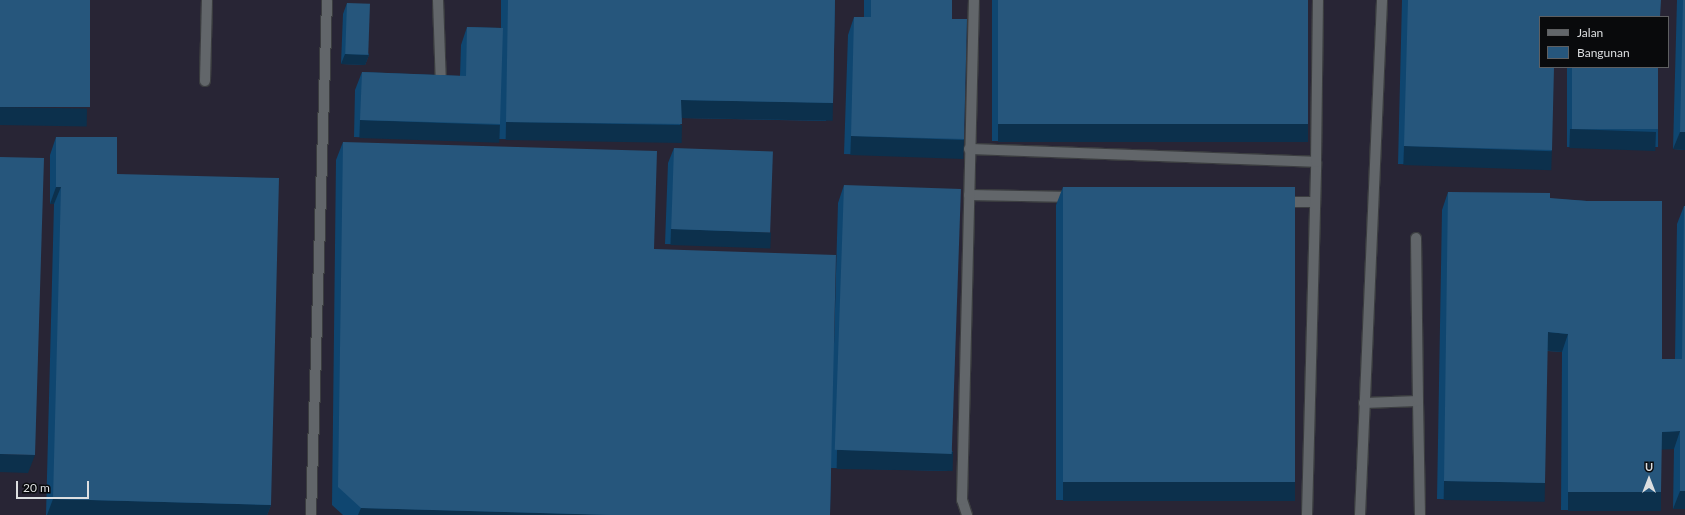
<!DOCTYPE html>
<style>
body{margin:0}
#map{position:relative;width:1685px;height:515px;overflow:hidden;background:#1d2124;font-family:Lato,sans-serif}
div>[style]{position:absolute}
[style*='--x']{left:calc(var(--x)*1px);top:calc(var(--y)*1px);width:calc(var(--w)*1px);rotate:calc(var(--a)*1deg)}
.industrial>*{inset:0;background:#282535}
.roads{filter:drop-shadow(1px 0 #3b3d40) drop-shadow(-1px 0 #3b3d40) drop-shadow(0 1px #3b3d40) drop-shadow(0 -1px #3b3d40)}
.minor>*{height:10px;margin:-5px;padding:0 5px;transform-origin:5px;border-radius:5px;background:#62666a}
.wall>*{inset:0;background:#0f4670;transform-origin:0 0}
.shaded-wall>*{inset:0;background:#0c304c;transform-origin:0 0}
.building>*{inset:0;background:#26567c;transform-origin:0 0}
span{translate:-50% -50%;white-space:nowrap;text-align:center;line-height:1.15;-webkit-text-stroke:4px #090a0c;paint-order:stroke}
.legend{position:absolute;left:1539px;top:16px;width:130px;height:52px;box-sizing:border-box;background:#090a0c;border:1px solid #5e5f61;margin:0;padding:5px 7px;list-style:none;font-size:12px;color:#dddfe1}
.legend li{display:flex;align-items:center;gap:8px;height:20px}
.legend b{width:20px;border:1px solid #5e5f61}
.north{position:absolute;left:1629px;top:459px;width:40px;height:40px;-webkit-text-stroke:3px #090a0c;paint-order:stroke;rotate:0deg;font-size:11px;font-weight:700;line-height:16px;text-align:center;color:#dddfe1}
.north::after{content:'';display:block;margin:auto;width:14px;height:18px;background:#dddfe1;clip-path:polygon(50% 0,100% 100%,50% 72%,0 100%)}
.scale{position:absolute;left:16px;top:481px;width:73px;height:18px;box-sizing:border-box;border:2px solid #dddfe1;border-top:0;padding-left:5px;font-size:12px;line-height:14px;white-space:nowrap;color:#dddfe1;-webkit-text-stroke:3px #090a0c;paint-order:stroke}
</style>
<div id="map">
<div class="industrial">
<i style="clip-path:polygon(evenodd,0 0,1685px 0,1685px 515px,0 515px,0 0,1540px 17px,1668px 17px,1668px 67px,1540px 67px,1540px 17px)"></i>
</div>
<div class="roads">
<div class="minor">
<i style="--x:438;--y:0;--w:86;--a:88"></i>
<i style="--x:205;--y:81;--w:81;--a:-88.6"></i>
<i style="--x:969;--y:149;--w:347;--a:2.1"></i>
<i style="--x:969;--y:195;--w:104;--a:1.1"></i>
<i style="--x:1283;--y:202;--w:32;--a:0"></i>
<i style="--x:1418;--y:401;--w:114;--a:89"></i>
<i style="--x:1364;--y:403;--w:54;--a:-2.1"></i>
<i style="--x:1418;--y:401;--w:163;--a:-90.7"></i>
<i style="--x:311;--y:515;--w:515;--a:-88.22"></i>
<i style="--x:967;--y:515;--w:16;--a:-108"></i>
<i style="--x:962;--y:500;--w:500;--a:-88.63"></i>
<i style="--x:1307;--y:515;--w:353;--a:-88.5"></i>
<i style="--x:1316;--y:162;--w:162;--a:-89.3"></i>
<i style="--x:1360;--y:515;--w:515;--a:-87.55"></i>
</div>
</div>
<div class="wall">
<i style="clip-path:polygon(501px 0,835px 0,833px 103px,826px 121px,682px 118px,676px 142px,499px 139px,499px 127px,494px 142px,354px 137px,355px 90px,362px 72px,460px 76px,461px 45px,467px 27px,501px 28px)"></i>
<i style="clip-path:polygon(864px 0,952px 0,952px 19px,964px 139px,958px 157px,844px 154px,848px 35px,854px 17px,864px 17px)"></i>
<i style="left:992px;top:0;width:316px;height:141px"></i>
<i style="clip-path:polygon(1402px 0,1661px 0,1540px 17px,1552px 150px,1545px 168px,1398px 164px)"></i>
<i style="clip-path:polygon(1677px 0,1685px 0,1685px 150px,1673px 149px)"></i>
<i style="clip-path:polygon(347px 3px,369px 55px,365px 65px,341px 64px,343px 14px)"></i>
<i style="left:1567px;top:67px;width:91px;height:80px"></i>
<i style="clip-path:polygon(56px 137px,271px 505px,267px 515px,46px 515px,54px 204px,50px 204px,50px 155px)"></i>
<i style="clip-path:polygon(343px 142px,654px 249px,834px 344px,838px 203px,844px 185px,953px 453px,947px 471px,831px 468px,830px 515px,343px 515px,332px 505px,336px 160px)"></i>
<i style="clip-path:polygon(674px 148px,765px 247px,665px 244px,668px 163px)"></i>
<i style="clip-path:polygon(1063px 187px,1288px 500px,1056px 500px,1056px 205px)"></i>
<i style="clip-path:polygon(1448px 192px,1587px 201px,1662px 359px,1675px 359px,1677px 224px,1684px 206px,1685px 206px,1685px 509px,1673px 509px,1674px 449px,1661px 449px,1661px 492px,1655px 510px,1561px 510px,1562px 352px,1547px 351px,1539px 501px,1437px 499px,1442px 210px)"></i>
</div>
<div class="shaded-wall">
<i style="clip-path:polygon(345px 54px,369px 55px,365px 65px,341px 64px)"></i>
<i style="left:681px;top:100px;width:152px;height:18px;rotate:1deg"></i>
<i style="left:0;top:107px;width:87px;height:18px;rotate:1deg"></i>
<i style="left:360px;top:120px;width:140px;height:18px;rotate:2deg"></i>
<i style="left:506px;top:122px;width:176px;height:18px;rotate:1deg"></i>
<i style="left:998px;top:124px;width:310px;height:18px"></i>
<i style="left:1570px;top:129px;width:86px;height:19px;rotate:2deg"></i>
<i style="clip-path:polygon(1680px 132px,1685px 132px,1685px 150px,1673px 149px)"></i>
<i style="left:851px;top:136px;width:113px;height:19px;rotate:2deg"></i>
<i style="left:1404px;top:146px;width:148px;height:19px;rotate:2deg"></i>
<i style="clip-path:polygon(56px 187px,61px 187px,54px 204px,50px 204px)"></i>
<i style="left:671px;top:229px;width:100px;height:16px;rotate:2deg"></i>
<i style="clip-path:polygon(1548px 332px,1568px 334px,1562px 352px,1541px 350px)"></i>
<i style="clip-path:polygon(1680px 431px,1674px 449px,1655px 450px,1662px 432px)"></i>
<i style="left:837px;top:450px;width:116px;height:19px;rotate:1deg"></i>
<i style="clip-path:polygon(0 454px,35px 455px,28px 473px,0 472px)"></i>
<i style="left:1444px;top:481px;width:101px;height:19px;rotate:1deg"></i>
<i style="left:1063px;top:482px;width:232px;height:19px"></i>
<i style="clip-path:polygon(1680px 491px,1685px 491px,1685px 509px,1673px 509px)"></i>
<i style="left:1568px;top:492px;width:93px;height:19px"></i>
<i style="clip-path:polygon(53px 499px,271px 505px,267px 515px,47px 515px)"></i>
<i style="clip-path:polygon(361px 508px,611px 515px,358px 515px)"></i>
</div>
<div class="building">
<i style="left:0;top:0;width:90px;height:107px"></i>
<i style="clip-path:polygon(508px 0,835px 0,833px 103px,681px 100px,682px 124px,506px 122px)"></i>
<i style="clip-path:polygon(871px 0,952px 0,952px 19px,967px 19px,964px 139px,851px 136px,854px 17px,871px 17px)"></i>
<i style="left:998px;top:0;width:310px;height:124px"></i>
<i style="clip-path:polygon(1408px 0,1661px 0,1660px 17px,1540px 17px,1540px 67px,1554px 67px,1552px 150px,1404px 146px)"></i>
<i style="clip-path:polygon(1683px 0,1685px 0,1685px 132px,1680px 132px)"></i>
<i style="left:347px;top:3px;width:23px;height:51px;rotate:2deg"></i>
<i style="clip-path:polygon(467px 27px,503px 28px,500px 124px,360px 120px,362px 72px,466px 76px)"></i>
<i style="left:1572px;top:67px;width:86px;height:62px"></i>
<i style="clip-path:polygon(56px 137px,117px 137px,117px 174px,279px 178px,271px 505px,53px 499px,61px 187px,56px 187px)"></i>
<i style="clip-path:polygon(343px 142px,657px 151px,654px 249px,836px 255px,830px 515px,611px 515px,361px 508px,338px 487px)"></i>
<i style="left:674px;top:148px;width:99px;height:81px;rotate:2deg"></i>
<i style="clip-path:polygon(0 157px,44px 158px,35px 455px,0 454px)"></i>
<i style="left:844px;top:185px;width:117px;height:265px;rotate:2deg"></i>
<i style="left:1063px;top:187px;width:232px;height:295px"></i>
<i style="clip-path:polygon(1448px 192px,1550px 193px,1550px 198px,1587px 201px,1662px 201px,1662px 359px,1682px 359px,1684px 206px,1685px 206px,1685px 491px,1680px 491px,1680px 431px,1662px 432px,1661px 492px,1568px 492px,1568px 334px,1548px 332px,1545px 483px,1444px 481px)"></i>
</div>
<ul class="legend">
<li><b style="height:5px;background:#62666a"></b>Jalan</li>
<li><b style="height:11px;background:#26567c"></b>Bangunan</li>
</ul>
<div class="north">U</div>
<div class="scale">20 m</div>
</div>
